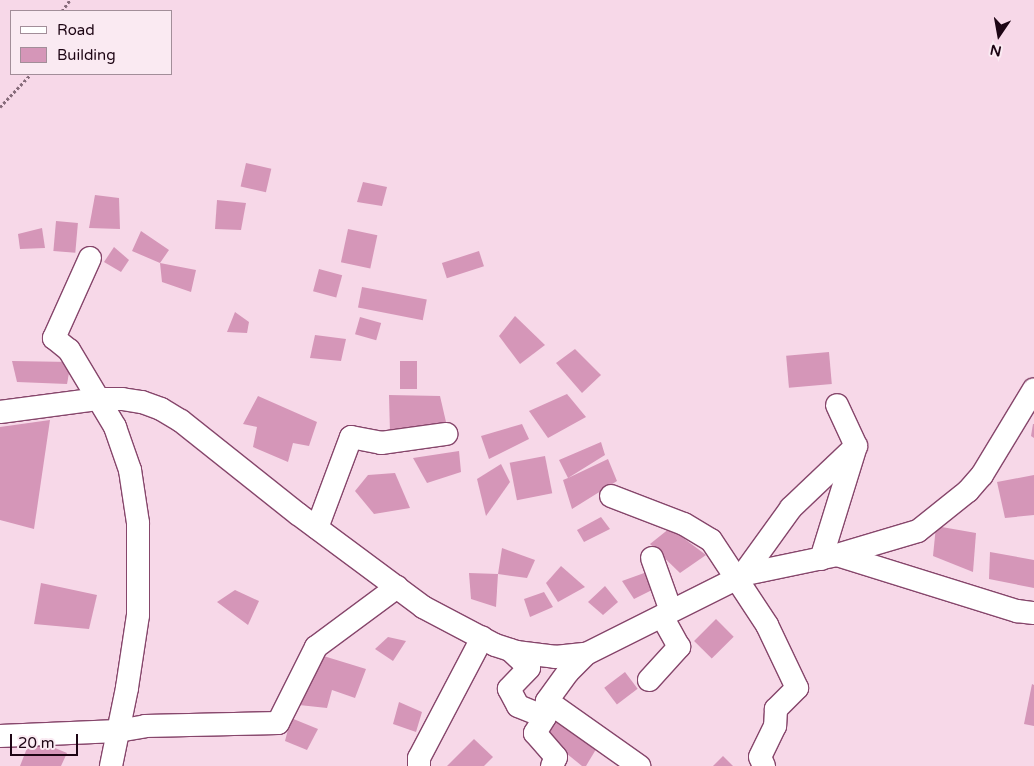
<!DOCTYPE html>
<style>
body{margin:0}
#map{position:relative;width:1034px;height:766px;overflow:hidden;background:#f7d8e8;font-family:"Varela Round",sans-serif}
div>[style]{position:absolute}
[style*='--x']{left:calc(var(--x)*1px);top:calc(var(--y)*1px);width:calc(var(--w)*1px);rotate:calc(var(--a)*1deg)}
.building>*{inset:0;background:#d596b8;transform-origin:0 0}
.path>*{height:3px;margin-top:-1.5px;transform-origin:0;background:repeating-linear-gradient(90deg,#866b7a 0 2.5px,transparent 0 5px)}
.roads{filter:drop-shadow(1px 0 #86466b) drop-shadow(-1px 0 #86466b) drop-shadow(0 1px #86466b) drop-shadow(0 -1px #86466b)}
.minor>*{height:22px;margin:-11px;padding:0 11px;transform-origin:11px;border-radius:11px;background:#fff}
span{translate:-50% -50%;white-space:nowrap;text-align:center;line-height:1.15;-webkit-text-stroke:4.5px #faeaf2;paint-order:stroke}
.legend{position:absolute;left:10px;top:10px;width:162px;height:65px;box-sizing:border-box;background:#faeaf2;border:1px solid #a28e99;margin:0;padding:6px 9px;list-style:none;font-size:15px;color:#1d0514}
.legend li{display:flex;align-items:center;gap:10px;height:25px}
.legend b{width:25px;border:1px solid #a28e99}
.north{position:absolute;left:974px;top:10px;width:50px;height:50px;-webkit-text-stroke:4px #faeaf2;paint-order:stroke;rotate:192deg;font-size:14px;font-weight:700;line-height:20px;text-align:center;color:#1d0514}
.north::after{content:'';display:block;margin:auto;width:18px;height:22px;background:#1d0514;clip-path:polygon(50% 0,100% 100%,50% 72%,0 100%)}
.scale{position:absolute;left:10px;top:734px;width:68px;height:22px;box-sizing:border-box;border:2px solid #1d0514;border-top:0;padding-left:6px;font-size:15px;line-height:18px;white-space:nowrap;color:#1d0514;-webkit-text-stroke:4px #faeaf2;paint-order:stroke}
</style>
<div id="map">
<div class="building">
<i style="left:246px;top:163px;width:26px;height:24px;rotate:13deg"></i>
<i style="clip-path:polygon(363px 182px,387px 187px,382px 206px,357px 202px)"></i>
<i style="clip-path:polygon(95px 195px,119px 198px,120px 229px,89px 228px)"></i>
<i style="clip-path:polygon(217px 200px,246px 203px,241px 230px,215px 229px)"></i>
<i style="left:56px;top:221px;width:22px;height:30px;rotate:5deg"></i>
<i style="clip-path:polygon(42px 228px,45px 248px,20px 249px,18px 234px)"></i>
<i style="left:348px;top:229px;width:30px;height:34px;rotate:12deg"></i>
<i style="clip-path:polygon(141px 231px,169px 250px,160px 263px,196px 270px,191px 292px,162px 282px,160px 263px,132px 251px)"></i>
<i style="clip-path:polygon(114px 247px,129px 260px,121px 272px,104px 262px)"></i>
<i style="left:479px;top:251px;width:16px;height:39px;rotate:72deg"></i>
<i style="left:319px;top:269px;width:24px;height:23px;rotate:15deg"></i>
<i style="left:362px;top:287px;width:66px;height:21px;rotate:11deg"></i>
<i style="clip-path:polygon(235px 312px,249px 322px,247px 333px,227px 332px)"></i>
<i style="clip-path:polygon(515px 316px,545px 345px,520px 364px,499px 336px)"></i>
<i style="left:360px;top:317px;width:22px;height:18px;rotate:16deg"></i>
<i style="clip-path:polygon(315px 335px,346px 339px,341px 361px,310px 358px)"></i>
<i style="clip-path:polygon(575px 349px,601px 375px,582px 393px,556px 363px)"></i>
<i style="left:829px;top:352px;width:32px;height:43px;rotate:85deg"></i>
<i style="clip-path:polygon(12px 361px,71px 362px,67px 384px,17px 382px)"></i>
<i style="left:400px;top:361px;width:17px;height:28px"></i>
<i style="clip-path:polygon(567px 394px,586px 417px,548px 438px,529px 411px)"></i>
<i style="clip-path:polygon(389px 395px,440px 396px,446px 422px,390px 433px)"></i>
<i style="clip-path:polygon(258px 396px,317px 422px,309px 446px,293px 443px,288px 462px,253px 447px,257px 427px,243px 424px)"></i>
<i style="clip-path:polygon(50px 420px,34px 529px,0 520px,0 427px)"></i>
<i style="clip-path:polygon(522px 424px,529px 439px,489px 459px,481px 436px)"></i>
<i style="clip-path:polygon(1033px 424px,1034px 424px,1034px 438px,1031px 436px)"></i>
<i style="clip-path:polygon(601px 442px,605px 455px,568px 478px,608px 459px,617px 481px,572px 509px,563px 480px,568px 478px,559px 460px)"></i>
<i style="clip-path:polygon(459px 451px,461px 472px,427px 483px,413px 458px)"></i>
<i style="left:545px;top:456px;width:38px;height:36px;rotate:79deg"></i>
<i style="clip-path:polygon(501px 464px,510px 482px,486px 516px,477px 479px)"></i>
<i style="clip-path:polygon(395px 473px,410px 508px,374px 514px,355px 491px,368px 475px)"></i>
<i style="clip-path:polygon(1034px 475px,1034px 515px,1005px 518px,997px 482px)"></i>
<i style="clip-path:polygon(601px 517px,610px 529px,584px 542px,577px 530px)"></i>
<i style="clip-path:polygon(936px 526px,976px 533px,973px 572px,933px 556px)"></i>
<i style="clip-path:polygon(670px 528px,706px 555px,680px 573px,650px 544px)"></i>
<i style="clip-path:polygon(502px 548px,535px 560px,527px 578px,498px 574px)"></i>
<i style="clip-path:polygon(990px 552px,1034px 560px,1034px 588px,989px 579px)"></i>
<i style="clip-path:polygon(561px 566px,585px 587px,558px 602px,546px 583px)"></i>
<i style="clip-path:polygon(647px 572px,660px 586px,634px 599px,622px 581px)"></i>
<i style="clip-path:polygon(469px 573px,498px 574px,496px 607px,471px 599px)"></i>
<i style="clip-path:polygon(41px 583px,97px 595px,89px 629px,34px 624px)"></i>
<i style="clip-path:polygon(605px 586px,618px 602px,603px 615px,588px 602px)"></i>
<i style="clip-path:polygon(235px 590px,259px 601px,248px 625px,217px 602px)"></i>
<i style="clip-path:polygon(544px 592px,553px 607px,530px 617px,524px 599px)"></i>
<i style="left:716px;top:619px;width:25px;height:31px;rotate:45deg"></i>
<i style="clip-path:polygon(388px 637px,406px 641px,393px 661px,375px 649px)"></i>
<i style="clip-path:polygon(317px 654px,366px 669px,355px 698px,332px 690px,327px 708px,299px 705px)"></i>
<i style="left:625px;top:672px;width:21px;height:26px;rotate:53deg"></i>
<i style="clip-path:polygon(1032px 684px,1034px 685px,1034px 726px,1024px 724px)"></i>
<i style="clip-path:polygon(399px 702px,422px 712px,416px 732px,393px 724px)"></i>
<i style="clip-path:polygon(555px 716px,598px 746px,586px 766px,582px 766px,540px 732px)"></i>
<i style="clip-path:polygon(291px 718px,318px 729px,307px 750px,285px 741px)"></i>
<i style="clip-path:polygon(31px 738px,67px 753px,61px 766px,20px 766px)"></i>
<i style="clip-path:polygon(474px 739px,493px 757px,484px 766px,447px 766px)"></i>
<i style="clip-path:polygon(723px 756px,733px 766px,713px 766px)"></i>
</div>
<div class="path">
<i style="--x:62;--y:11;--w:14;--a:-54"></i>
<i style="--x:0;--y:107;--w:45;--a:-46.8"></i>
</div>
<div class="roads">
<div class="minor">
<i style="--x:90;--y:258;--w:88;--a:114.2"></i>
<i style="--x:54;--y:338;--w:19;--a:39"></i>
<i style="--x:69;--y:350;--w:90;--a:59.1"></i>
<i style="--x:115;--y:427;--w:46;--a:70.8"></i>
<i style="--x:130;--y:470;--w:54;--a:81.4"></i>
<i style="--x:138;--y:523;--w:92;--a:90"></i>
<i style="--x:138;--y:615;--w:74;--a:98.6"></i>
<i style="--x:127;--y:688;--w:80;--a:101.6"></i>
<i style="--x:0;--y:412;--w:98;--a:-7.6"></i>
<i style="--x:97;--y:399;--w:25;--a:0"></i>
<i style="--x:122;--y:399;--w:20;--a:9"></i>
<i style="--x:142;--y:402;--w:20;--a:20"></i>
<i style="--x:161;--y:409;--w:23;--a:31"></i>
<i style="--x:181;--y:421;--w:149;--a:38.5"></i>
<i style="--x:298;--y:514;--w:156;--a:36.6"></i>
<i style="--x:423;--y:607;--w:81;--a:27.8"></i>
<i style="--x:495;--y:645;--w:22;--a:18"></i>
<i style="--x:516;--y:652;--w:39;--a:7"></i>
<i style="--x:555;--y:657;--w:31;--a:-6"></i>
<i style="--x:586;--y:654;--w:179;--a:-26.6"></i>
<i style="--x:746;--y:574;--w:93;--a:-11.8"></i>
<i style="--x:837;--y:555;--w:189;--a:17.3"></i>
<i style="--x:1017;--y:611;--w:17;--a:7"></i>
<i style="--x:611;--y:496;--w:78;--a:21"></i>
<i style="--x:684;--y:524;--w:31;--a:31"></i>
<i style="--x:711;--y:540;--w:102;--a:56.6"></i>
<i style="--x:767;--y:625;--w:70;--a:64.5"></i>
<i style="--x:797;--y:688;--w:30;--a:135"></i>
<i style="--x:776;--y:709;--w:17;--a:93"></i>
<i style="--x:775;--y:726;--w:34;--a:116"></i>
<i style="--x:760;--y:757;--w:10;--a:66"></i>
<i style="--x:317;--y:528;--w:97;--a:-69.5"></i>
<i style="--x:351;--y:437;--w:31;--a:11"></i>
<i style="--x:381;--y:443;--w:66;--a:-7.9"></i>
<i style="--x:837;--y:555;--w:84;--a:-16.5"></i>
<i style="--x:918;--y:531;--w:64;--a:-38.7"></i>
<i style="--x:968;--y:491;--w:21;--a:-49"></i>
<i style="--x:982;--y:475;--w:100;--a:-58.8"></i>
<i style="--x:652;--y:558;--w:56;--a:70.3"></i>
<i style="--x:821;--y:559;--w:118;--a:-72.8"></i>
<i style="--x:856;--y:446;--w:45;--a:-114.9"></i>
<i style="--x:742;--y:576;--w:84;--a:-54.2"></i>
<i style="--x:791;--y:508;--w:90;--a:-43.6"></i>
<i style="--x:510;--y:650;--w:26;--a:43"></i>
<i style="--x:529;--y:668;--w:29;--a:134"></i>
<i style="--x:509;--y:689;--w:19;--a:62"></i>
<i style="--x:518;--y:706;--w:29;--a:22"></i>
<i style="--x:586;--y:654;--w:25;--a:135"></i>
<i style="--x:568;--y:672;--w:36;--a:126"></i>
<i style="--x:547;--y:701;--w:113;--a:35.2"></i>
<i style="--x:649;--y:680;--w:45;--a:-47.7"></i>
<i style="--x:679;--y:647;--w:35;--a:-119"></i>
<i style="--x:547;--y:704;--w:13;--a:99"></i>
<i style="--x:545;--y:717;--w:19;--a:122"></i>
<i style="--x:535;--y:733;--w:32;--a:49"></i>
<i style="--x:556;--y:757;--w:10;--a:114"></i>
<i style="--x:0;--y:736;--w:118;--a:-2.4"></i>
<i style="--x:118;--y:731;--w:27;--a:-10"></i>
<i style="--x:145;--y:726;--w:133;--a:-1.3"></i>
<i style="--x:278;--y:723;--w:85;--a:-63.4"></i>
<i style="--x:316;--y:647;--w:101;--a:-36.5"></i>
<i style="--x:419;--y:766;--w:8;--a:-90"></i>
<i style="--x:419;--y:758;--w:136;--a:-62.3"></i>
</div>
</div>
<ul class="legend">
<li><b style="height:6px;background:#fff"></b>Road</li>
<li><b style="height:14px;background:#d596b8"></b>Building</li>
</ul>
<div class="north">N</div>
<div class="scale">20 m</div>
</div>
